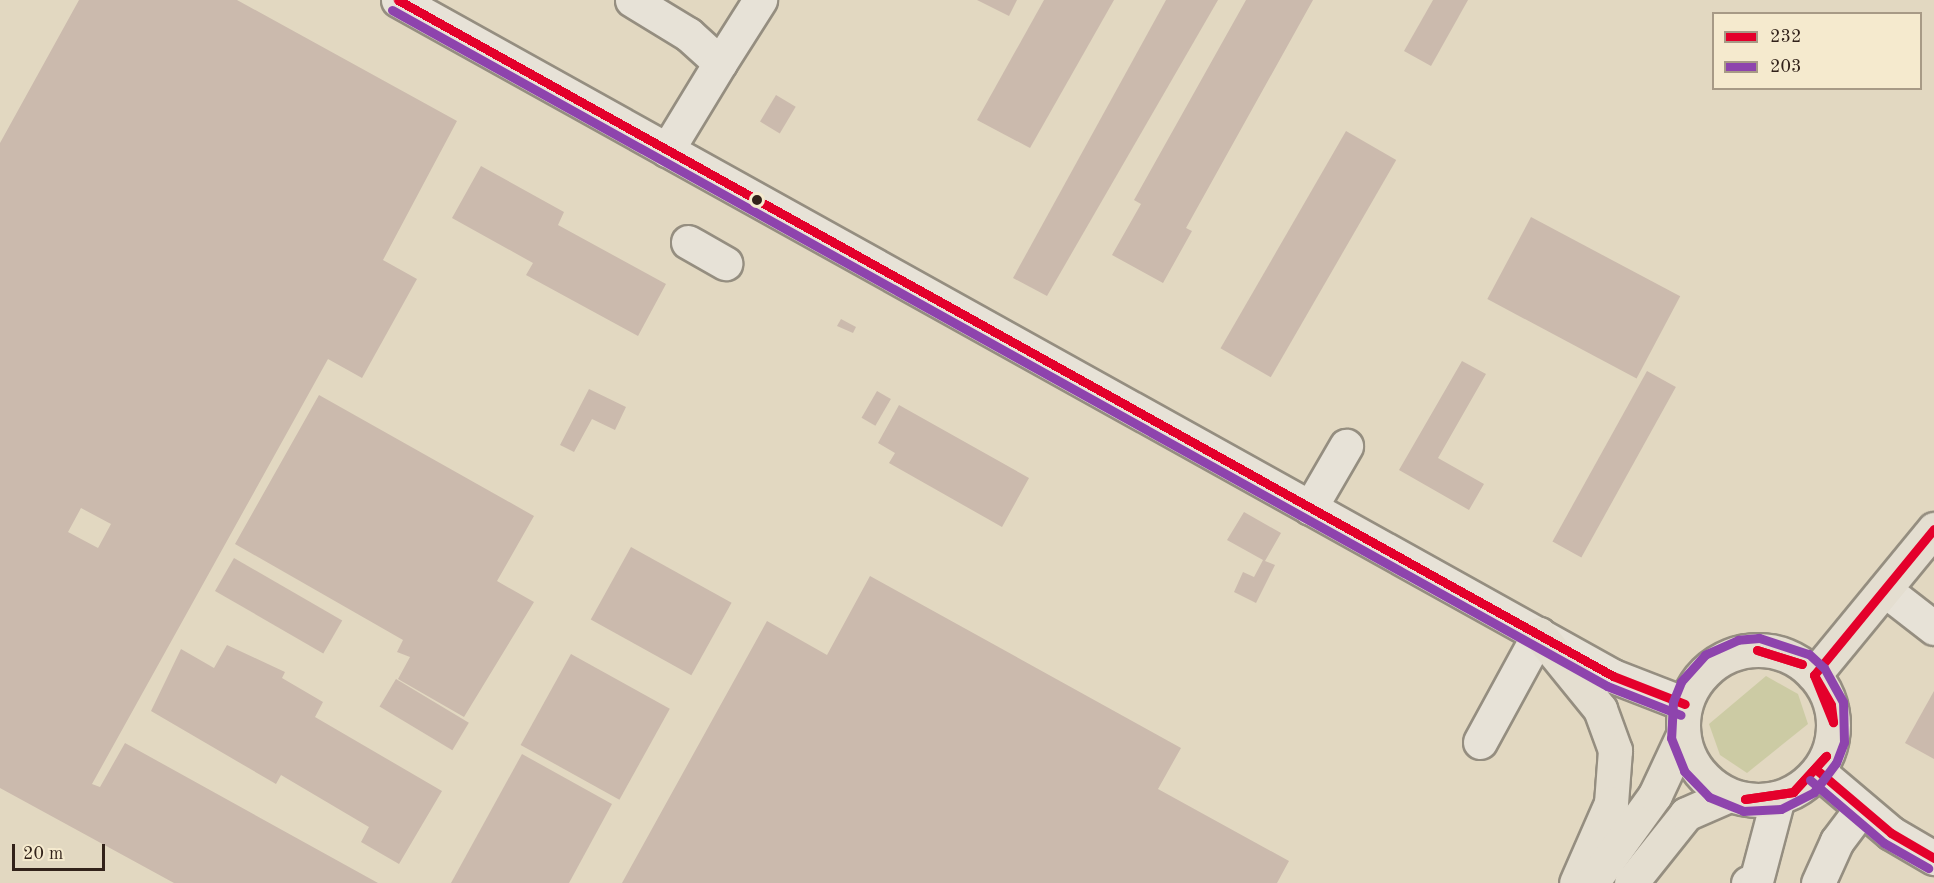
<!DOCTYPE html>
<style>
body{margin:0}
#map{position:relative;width:1934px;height:883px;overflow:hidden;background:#e2d8c1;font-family:"Old Standard TT",serif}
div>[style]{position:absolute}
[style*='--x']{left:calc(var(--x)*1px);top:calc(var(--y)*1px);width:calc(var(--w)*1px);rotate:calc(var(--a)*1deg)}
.green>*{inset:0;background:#cccba4}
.building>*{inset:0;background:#cbbaad;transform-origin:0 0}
.roads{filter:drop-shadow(2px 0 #958e80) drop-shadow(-2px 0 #958e80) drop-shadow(0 2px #958e80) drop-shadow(0 -2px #958e80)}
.minor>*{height:33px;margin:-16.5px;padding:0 16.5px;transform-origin:16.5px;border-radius:16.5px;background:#e7e2d7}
.major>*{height:33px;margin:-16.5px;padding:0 16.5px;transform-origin:16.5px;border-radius:16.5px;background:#e4ded0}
.major>.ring{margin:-16.5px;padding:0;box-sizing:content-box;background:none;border:33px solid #e4ded0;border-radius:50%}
.bus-1>*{height:9px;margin:-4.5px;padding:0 4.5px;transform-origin:4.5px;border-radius:4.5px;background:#e4002b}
.bus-2>*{height:9px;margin:-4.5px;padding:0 4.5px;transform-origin:4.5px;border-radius:4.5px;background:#8e44ad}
.dots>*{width:16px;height:16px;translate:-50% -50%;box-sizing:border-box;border:3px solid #f5eace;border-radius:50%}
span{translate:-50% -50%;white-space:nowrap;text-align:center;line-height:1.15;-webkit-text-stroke:5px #f5eace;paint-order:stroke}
.legend{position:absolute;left:1712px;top:12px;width:210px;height:78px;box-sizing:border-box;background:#f5eace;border:2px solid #a79a86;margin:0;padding:8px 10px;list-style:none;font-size:18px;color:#32221a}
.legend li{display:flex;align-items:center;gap:12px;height:30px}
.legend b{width:30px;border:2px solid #a79a86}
.scale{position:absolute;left:12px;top:844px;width:93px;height:27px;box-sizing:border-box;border:3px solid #32221a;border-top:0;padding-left:8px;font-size:18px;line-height:21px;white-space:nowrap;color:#32221a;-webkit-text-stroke:4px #f5eace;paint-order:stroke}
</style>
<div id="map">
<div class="green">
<i style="clip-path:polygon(1766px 676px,1798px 694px,1808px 724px,1747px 773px,1720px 755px,1709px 724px)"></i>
</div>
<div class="building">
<i style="clip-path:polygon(evenodd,79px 0,237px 0,457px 121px,383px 260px,417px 279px,362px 378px,328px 359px,92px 784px,100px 787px,125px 743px,378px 883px,174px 883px,0 788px,0 143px,79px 0,81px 508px,111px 524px,98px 548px,68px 532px,81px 508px)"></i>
<i style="clip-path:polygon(977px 0,1017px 0,1009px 16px)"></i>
<i style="clip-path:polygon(1044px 0,1114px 0,1030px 148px,977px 120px)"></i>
<i style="clip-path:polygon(1166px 0,1218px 0,1047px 296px,1013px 278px)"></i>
<i style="clip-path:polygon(1246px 0,1313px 0,1186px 228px,1192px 231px,1163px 283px,1112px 255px,1141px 204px,1134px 200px)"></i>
<i style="clip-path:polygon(1433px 0,1468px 0,1431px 66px,1404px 51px)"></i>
<i style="left:776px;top:95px;width:23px;height:31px;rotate:31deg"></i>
<i style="left:1346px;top:131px;width:58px;height:251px;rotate:30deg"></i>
<i style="clip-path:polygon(481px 166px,564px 212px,558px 225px,666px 284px,638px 336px,526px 275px,533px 263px,452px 218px)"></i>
<i style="left:1531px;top:217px;width:169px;height:93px;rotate:28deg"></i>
<i style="clip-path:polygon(841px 319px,856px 327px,853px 333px,837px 326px)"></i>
<i style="clip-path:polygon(1462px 361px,1486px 374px,1438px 458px,1484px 484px,1469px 510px,1399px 470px)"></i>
<i style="left:1647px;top:371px;width:33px;height:195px;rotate:29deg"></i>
<i style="clip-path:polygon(589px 389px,626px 407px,615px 430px,592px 419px,574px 452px,560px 445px)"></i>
<i style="left:877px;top:391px;width:16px;height:31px;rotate:30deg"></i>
<i style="clip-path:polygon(319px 395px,534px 516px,497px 581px,534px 602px,464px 717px,398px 679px,410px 657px,397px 652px,403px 640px,235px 544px)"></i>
<i style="clip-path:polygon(899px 405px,1029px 478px,1002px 527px,889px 463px,895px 453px,878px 443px)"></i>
<i style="clip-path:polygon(1244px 512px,1281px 533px,1265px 561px,1275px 565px,1256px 603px,1234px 592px,1243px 572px,1254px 577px,1263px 560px,1227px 540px)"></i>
<i style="left:631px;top:547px;width:115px;height:83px;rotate:29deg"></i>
<i style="left:234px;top:558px;width:125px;height:38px;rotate:30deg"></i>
<i style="clip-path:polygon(870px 576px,1181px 748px,1158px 789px,1289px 861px,1277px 883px,622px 883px,767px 621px,827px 655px)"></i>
<i style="clip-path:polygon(227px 645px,285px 672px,282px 678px,323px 702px,315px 717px,442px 791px,399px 864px,361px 842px,369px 827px,281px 775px,276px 784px,151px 711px,181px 649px,214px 668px)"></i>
<i style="left:571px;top:654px;width:113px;height:104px;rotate:29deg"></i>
<i style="left:396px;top:679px;width:85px;height:32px;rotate:31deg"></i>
<i style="clip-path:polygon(1934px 691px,1934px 759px,1905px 743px)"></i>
<i style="clip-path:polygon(522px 754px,612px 804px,569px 883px,451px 883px)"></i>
</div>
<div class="roads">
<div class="minor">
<i style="--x:398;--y:0;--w:1390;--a:29.09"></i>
<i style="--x:1613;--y:676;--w:77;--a:21.3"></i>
<i style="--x:632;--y:0;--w:66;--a:31.3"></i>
<i style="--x:688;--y:34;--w:43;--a:42.2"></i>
<i style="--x:720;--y:63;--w:102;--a:121.3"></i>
<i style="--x:720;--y:63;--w:75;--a:-57.6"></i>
<i style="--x:688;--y:242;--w:43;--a:29.6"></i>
<i style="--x:1310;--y:508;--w:72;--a:-59.9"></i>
<i style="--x:1885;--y:590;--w:62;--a:37.8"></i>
<i style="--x:1480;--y:742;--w:123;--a:-61.4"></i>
<i style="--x:1818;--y:771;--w:96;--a:40.3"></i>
<i style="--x:1891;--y:833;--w:50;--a:30.2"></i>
<i style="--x:1748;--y:883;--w:8;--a:-14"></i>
<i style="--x:1756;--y:881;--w:86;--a:-75.2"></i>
<i style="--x:1818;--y:883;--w:46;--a:-65.7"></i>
<i style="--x:1837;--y:841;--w:40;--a:-53"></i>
</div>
<div class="major">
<i style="--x:1539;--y:634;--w:97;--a:50.9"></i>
<i style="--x:1600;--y:709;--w:44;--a:69.9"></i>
<i style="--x:1615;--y:750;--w:53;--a:94.3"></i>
<i style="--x:1611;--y:803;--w:87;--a:113.6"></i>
<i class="ring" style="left:1683px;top:650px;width:117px;height:117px"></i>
<i style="--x:1814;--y:675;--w:189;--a:-50.6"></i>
<i style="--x:1593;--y:881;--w:106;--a:-54.2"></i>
<i style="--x:1655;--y:795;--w:66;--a:-65"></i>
<i style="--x:1631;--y:883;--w:88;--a:-51.4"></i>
<i style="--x:1686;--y:814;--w:47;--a:-23.8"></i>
</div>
</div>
<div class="bus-1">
<i style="--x:398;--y:0;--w:1390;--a:29.09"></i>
<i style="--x:1613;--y:676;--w:77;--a:21.3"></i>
<i style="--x:1757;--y:650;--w:47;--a:17.3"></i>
<i style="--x:1757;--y:650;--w:47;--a:17.3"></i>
<i style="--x:1814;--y:675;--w:34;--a:60"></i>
<i style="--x:1831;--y:705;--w:17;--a:83"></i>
<i style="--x:1814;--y:675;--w:51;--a:68"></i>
<i style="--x:1814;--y:675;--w:189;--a:-50.6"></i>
<i style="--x:1818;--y:771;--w:96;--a:40.3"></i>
<i style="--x:1891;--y:833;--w:50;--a:30.2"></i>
<i style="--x:1793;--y:792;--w:49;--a:-47.5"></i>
<i style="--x:1793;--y:792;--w:49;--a:-47.5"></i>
<i style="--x:1745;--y:799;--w:49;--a:-8.3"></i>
<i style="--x:1745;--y:799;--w:49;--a:-8.3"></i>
</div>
<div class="bus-2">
<i style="--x:392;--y:10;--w:1390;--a:29.09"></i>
<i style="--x:1607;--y:686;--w:79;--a:21.4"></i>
<i style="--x:1808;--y:654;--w:52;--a:-161.9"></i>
<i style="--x:1759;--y:638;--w:21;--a:175"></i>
<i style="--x:1738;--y:640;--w:36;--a:156"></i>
<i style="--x:1705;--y:655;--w:36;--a:132"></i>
<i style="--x:1681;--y:682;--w:22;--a:112"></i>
<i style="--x:1673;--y:702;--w:36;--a:93"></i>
<i style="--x:1671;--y:738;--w:35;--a:68"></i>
<i style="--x:1684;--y:771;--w:36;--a:46"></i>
<i style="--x:1709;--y:797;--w:37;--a:22"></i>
<i style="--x:1743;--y:811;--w:38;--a:-3"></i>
<i style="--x:1781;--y:809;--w:37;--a:-27"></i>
<i style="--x:1814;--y:792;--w:36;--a:-53"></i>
<i style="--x:1836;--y:763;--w:22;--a:-69"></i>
<i style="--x:1844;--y:742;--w:40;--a:-91.4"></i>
<i style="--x:1843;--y:702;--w:39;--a:-119"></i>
<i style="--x:1824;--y:668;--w:21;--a:-137"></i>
<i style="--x:1810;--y:780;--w:97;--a:40.4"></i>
<i style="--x:1884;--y:843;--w:51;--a:29.6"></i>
</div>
<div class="dots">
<i style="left:757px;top:200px;background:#32221a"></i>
</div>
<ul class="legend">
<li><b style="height:8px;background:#e4002b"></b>232</li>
<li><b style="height:8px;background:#8e44ad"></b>203</li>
</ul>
<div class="scale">20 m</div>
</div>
